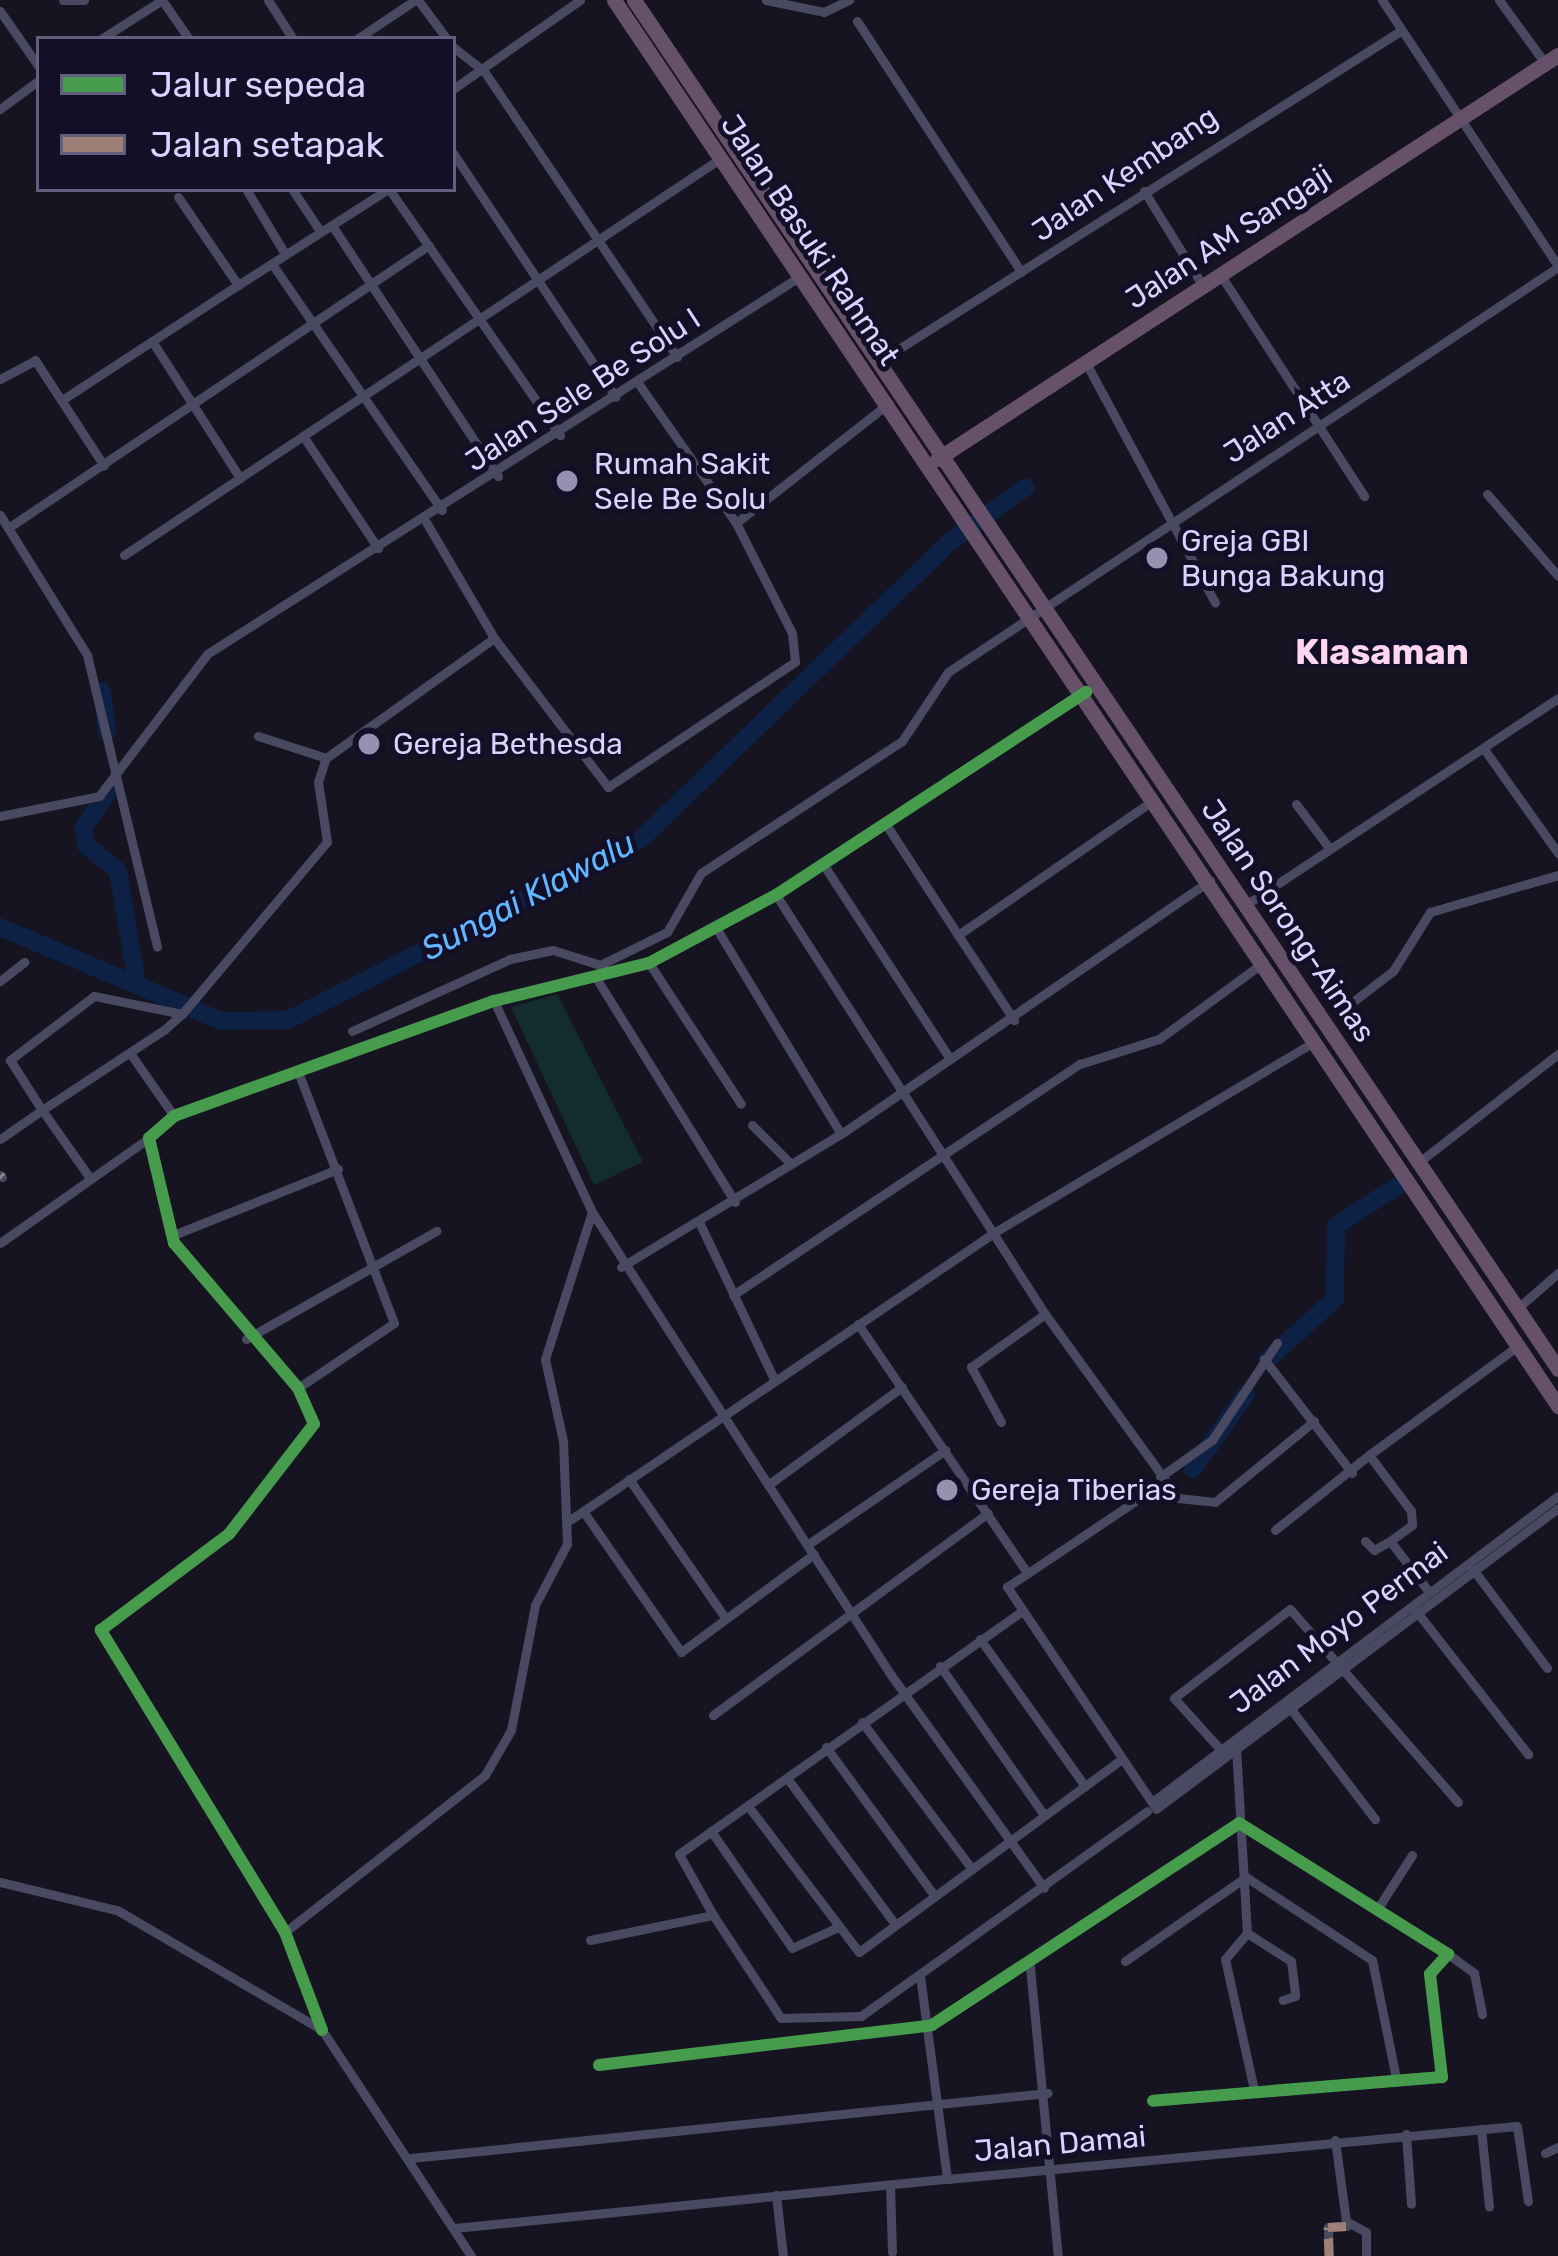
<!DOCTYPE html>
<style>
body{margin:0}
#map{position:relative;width:1558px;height:2256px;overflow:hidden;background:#161421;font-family:Rubik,sans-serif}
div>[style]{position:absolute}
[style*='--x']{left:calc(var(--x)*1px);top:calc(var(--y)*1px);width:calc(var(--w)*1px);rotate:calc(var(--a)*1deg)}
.green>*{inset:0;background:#132c2d}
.river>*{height:18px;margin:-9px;padding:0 9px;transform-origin:9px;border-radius:9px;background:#0d2144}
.street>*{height:9px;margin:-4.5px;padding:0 4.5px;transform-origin:4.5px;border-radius:4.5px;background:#4a4962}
.highway>*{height:15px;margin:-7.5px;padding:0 7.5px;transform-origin:7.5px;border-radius:7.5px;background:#67516a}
.quiet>*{height:9px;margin-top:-4.5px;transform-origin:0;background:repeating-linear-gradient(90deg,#9e8076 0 18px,transparent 0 27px)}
.cycleway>*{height:12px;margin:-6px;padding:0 6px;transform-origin:6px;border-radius:6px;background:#469c4c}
.dots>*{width:33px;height:33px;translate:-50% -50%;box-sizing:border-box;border:6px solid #130f26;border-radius:50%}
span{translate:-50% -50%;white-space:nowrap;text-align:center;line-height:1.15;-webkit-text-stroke:10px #130f26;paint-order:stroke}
.street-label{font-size:30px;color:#d9d4ff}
.poi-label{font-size:30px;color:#d9d4ff}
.left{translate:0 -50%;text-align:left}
.water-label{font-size:33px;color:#62b6ff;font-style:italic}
.quarter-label{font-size:36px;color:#ffd6f0;font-weight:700}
.legend{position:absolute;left:36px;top:36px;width:420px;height:156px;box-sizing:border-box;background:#130f26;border:3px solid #625e7d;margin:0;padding:15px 21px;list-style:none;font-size:36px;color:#d9d4ff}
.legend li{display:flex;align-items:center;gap:24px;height:60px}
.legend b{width:60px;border:3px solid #625e7d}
</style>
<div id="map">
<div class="green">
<i style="clip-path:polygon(557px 994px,643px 1162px,594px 1185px,511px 1007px)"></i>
</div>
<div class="river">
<i style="--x:102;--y:691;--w:41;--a:83"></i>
<i style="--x:111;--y:788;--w:47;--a:124.7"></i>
<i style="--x:84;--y:827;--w:18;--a:84"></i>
<i style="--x:86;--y:845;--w:41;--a:39.1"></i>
<i style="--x:118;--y:871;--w:114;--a:80.4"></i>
<i style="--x:0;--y:927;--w:240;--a:23"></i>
<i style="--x:221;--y:1021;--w:67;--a:-0.9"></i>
<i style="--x:288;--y:1020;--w:395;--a:-27.1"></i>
<i style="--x:640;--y:840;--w:431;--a:-43.9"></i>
<i style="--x:951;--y:541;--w:92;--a:-35.8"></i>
<i style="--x:1267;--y:1360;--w:91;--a:-41.9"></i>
<i style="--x:1335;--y:1299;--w:73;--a:-89.2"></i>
<i style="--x:1336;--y:1226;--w:82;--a:-33.1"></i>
<i style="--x:1193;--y:1469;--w:92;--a:-54.8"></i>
</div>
<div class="street">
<i style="--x:63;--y:0;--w:21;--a:0"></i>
<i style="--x:162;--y:0;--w:47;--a:55.3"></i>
<i style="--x:268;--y:0;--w:46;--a:57.3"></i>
<i style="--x:418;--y:0;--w:49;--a:53.4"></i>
<i style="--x:766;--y:0;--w:59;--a:11.7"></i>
<i style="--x:824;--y:12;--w:28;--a:-26"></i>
<i style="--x:1382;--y:0;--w:319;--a:56.5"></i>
<i style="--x:1499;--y:0;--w:78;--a:53.9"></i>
<i style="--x:0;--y:11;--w:68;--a:55.1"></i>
<i style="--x:857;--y:21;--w:300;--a:56.8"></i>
<i style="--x:101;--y:39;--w:72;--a:-32.6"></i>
<i style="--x:357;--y:39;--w:70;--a:-33.9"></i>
<i style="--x:453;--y:47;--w:39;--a:38"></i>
<i style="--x:484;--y:71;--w:345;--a:56"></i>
<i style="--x:453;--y:89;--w:155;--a:-35"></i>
<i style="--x:0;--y:109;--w:49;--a:-36.6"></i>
<i style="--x:453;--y:153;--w:293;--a:56.3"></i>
<i style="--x:246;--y:189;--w:76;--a:59"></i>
<i style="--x:292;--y:189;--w:47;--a:56.3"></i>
<i style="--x:389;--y:189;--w:300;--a:55.2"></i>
<i style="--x:1144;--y:191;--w:112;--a:58.2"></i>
<i style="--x:178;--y:197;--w:107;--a:55.7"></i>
<i style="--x:238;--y:285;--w:178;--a:-32.6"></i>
<i style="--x:333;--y:227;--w:299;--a:56.5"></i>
<i style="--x:272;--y:264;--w:299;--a:55.4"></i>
<i style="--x:1220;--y:274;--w:265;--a:57"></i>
<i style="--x:152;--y:341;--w:163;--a:57.3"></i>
<i style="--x:878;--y:362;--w:620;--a:-32.36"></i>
<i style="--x:1086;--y:363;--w:272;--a:61.7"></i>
<i style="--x:0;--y:379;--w:40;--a:-28"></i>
<i style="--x:35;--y:360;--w:126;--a:56.9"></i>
<i style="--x:638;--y:383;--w:171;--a:55"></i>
<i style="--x:736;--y:523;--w:194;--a:-38.1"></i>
<i style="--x:65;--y:398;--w:207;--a:-33.2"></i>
<i style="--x:303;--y:436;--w:135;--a:56.2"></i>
<i style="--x:1487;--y:494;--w:108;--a:49.1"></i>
<i style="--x:0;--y:515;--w:165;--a:58.1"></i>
<i style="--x:87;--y:655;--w:300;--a:76.5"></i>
<i style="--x:426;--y:522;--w:134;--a:59.6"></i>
<i style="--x:494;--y:638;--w:188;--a:52.6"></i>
<i style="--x:608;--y:787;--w:225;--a:-33.8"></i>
<i style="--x:795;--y:662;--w:29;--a:-96"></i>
<i style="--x:792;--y:633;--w:123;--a:-117"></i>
<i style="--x:8;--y:528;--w:507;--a:-33.91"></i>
<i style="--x:124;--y:555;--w:717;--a:-33.62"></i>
<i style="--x:258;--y:736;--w:71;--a:17.9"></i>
<i style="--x:1484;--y:749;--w:128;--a:54.6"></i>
<i style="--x:1296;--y:804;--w:56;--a:52.9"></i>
<i style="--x:0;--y:816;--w:101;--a:-11.4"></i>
<i style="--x:99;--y:796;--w:178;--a:-52.7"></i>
<i style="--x:207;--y:654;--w:702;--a:-32.49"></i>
<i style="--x:885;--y:823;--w:134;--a:56.9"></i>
<i style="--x:958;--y:935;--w:236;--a:-34.6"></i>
<i style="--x:823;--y:864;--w:230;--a:56.9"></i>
<i style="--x:776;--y:895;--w:498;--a:57.3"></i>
<i style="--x:1045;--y:1314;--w:227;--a:54.1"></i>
<i style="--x:1178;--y:1498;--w:37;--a:6"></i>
<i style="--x:1215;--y:1502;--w:128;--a:-39.3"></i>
<i style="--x:1247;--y:904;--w:373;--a:-33.5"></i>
<i style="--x:718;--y:931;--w:237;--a:58.8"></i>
<i style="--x:958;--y:935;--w:102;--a:56.6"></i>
<i style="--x:649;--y:963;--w:168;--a:56.9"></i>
<i style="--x:0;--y:981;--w:31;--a:-38"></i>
<i style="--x:598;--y:981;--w:260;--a:58.2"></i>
<i style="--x:1342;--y:1010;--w:64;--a:-37.4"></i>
<i style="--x:1393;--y:971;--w:70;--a:-57.9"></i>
<i style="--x:1430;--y:912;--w:133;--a:-16.1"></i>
<i style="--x:182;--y:1014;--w:90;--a:-168.4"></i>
<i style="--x:94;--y:996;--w:106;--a:142.7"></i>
<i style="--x:10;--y:1060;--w:59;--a:57.4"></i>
<i style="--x:42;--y:1110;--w:146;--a:-33.3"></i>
<i style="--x:164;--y:1030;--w:24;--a:-42"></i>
<i style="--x:182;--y:1014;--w:225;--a:-49.9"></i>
<i style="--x:327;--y:842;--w:61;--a:-98.5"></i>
<i style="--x:318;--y:782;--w:25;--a:-72"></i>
<i style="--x:326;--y:758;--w:206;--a:-35.5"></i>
<i style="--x:352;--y:1031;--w:174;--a:-24.5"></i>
<i style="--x:510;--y:959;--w:44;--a:-11.8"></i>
<i style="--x:553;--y:950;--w:49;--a:17.7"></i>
<i style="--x:600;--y:965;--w:75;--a:-26.2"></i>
<i style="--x:667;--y:932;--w:68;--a:-60"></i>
<i style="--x:701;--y:873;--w:240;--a:-33.3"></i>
<i style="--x:902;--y:741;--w:83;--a:-56.3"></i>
<i style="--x:948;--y:672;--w:732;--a:-33.58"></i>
<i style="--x:130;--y:1053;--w:77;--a:55.1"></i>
<i style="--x:752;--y:1125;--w:55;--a:45"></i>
<i style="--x:0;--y:1139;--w:51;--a:-34.6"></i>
<i style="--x:42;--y:1110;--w:83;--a:54.8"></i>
<i style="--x:1423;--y:1159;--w:171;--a:-37.9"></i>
<i style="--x:0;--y:1175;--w:3;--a:45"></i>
<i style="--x:592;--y:1212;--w:551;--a:57.15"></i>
<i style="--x:891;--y:1675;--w:262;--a:54.3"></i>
<i style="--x:700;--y:1224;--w:174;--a:64.5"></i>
<i style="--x:171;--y:1236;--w:180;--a:-21.9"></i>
<i style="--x:0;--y:1243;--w:182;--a:-35.2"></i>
<i style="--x:621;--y:1267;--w:257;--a:-31.2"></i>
<i style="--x:841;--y:1134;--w:448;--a:-34.5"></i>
<i style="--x:733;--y:1295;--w:417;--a:-33.7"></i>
<i style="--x:1080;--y:1064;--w:83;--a:-17.6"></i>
<i style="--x:1159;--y:1039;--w:130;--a:-36.3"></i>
<i style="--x:1519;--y:1307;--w:52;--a:-41.1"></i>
<i style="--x:858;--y:1324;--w:301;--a:55.8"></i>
<i style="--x:246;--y:1339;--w:219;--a:-29.6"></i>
<i style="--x:1264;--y:1359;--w:144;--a:52.3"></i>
<i style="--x:298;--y:1388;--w:116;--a:-34.1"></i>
<i style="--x:394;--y:1323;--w:263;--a:-110.9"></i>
<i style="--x:1001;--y:1422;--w:63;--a:-118.6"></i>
<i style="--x:971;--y:1367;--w:91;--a:-35.6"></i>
<i style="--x:1369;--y:1455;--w:185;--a:-36.2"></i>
<i style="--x:1160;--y:1477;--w:64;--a:-35.4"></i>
<i style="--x:1212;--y:1440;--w:117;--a:-56.2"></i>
<i style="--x:629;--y:1479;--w:170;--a:55.3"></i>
<i style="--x:768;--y:1485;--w:166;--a:-36.2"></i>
<i style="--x:583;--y:1511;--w:172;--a:55.2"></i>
<i style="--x:681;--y:1652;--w:165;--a:-36.4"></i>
<i style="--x:570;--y:1520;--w:513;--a:-34.12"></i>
<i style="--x:995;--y:1232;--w:373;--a:-30.8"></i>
<i style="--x:1275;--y:1530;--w:120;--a:-38.6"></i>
<i style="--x:1369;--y:1455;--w:70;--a:53.1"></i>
<i style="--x:1411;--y:1511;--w:14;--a:86"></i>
<i style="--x:1412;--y:1525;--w:27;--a:144"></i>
<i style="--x:1390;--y:1541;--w:64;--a:52.6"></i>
<i style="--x:1365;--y:1541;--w:13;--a:45"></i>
<i style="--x:1374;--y:1550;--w:18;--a:-29"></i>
<i style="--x:807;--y:1545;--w:168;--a:-34.5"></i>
<i style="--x:1472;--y:1568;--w:125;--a:53.1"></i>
<i style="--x:1413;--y:1607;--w:187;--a:52"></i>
<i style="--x:980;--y:1639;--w:181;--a:54.5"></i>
<i style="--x:940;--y:1666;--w:182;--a:55.1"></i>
<i style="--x:1287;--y:1704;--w:145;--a:52.6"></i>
<i style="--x:713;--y:1715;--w:341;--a:-36.3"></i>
<i style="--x:862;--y:1722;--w:184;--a:53.2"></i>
<i style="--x:826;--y:1747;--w:183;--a:53.9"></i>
<i style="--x:1219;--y:1748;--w:67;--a:-132"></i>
<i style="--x:1174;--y:1698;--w:146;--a:-37.5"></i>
<i style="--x:1290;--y:1609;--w:256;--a:49"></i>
<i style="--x:1236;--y:1748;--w:185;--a:86.6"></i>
<i style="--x:1247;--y:1933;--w:52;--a:32.5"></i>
<i style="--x:1291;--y:1961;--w:35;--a:83"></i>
<i style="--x:1295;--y:1996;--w:13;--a:162"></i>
<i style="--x:787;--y:1778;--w:182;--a:53.5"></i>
<i style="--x:1152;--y:1802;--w:508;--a:-37.01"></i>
<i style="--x:1153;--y:1804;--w:262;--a:-123.9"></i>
<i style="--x:1007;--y:1587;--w:189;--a:-33.8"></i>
<i style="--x:748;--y:1806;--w:183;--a:52.8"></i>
<i style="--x:859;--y:1952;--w:326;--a:-36.3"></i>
<i style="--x:1156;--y:1809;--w:502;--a:-36.82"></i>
<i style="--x:711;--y:1831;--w:142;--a:55.3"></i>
<i style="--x:792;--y:1948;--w:48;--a:-24.4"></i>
<i style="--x:0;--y:1882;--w:120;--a:13.5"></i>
<i style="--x:117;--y:1910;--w:238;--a:30.3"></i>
<i style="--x:322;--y:2030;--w:271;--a:56.6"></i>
<i style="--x:1378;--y:1908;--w:63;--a:-57.3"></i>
<i style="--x:713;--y:1915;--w:70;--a:-119.1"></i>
<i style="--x:679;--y:1854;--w:417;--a:-35.3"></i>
<i style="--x:285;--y:1932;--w:254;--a:-38.1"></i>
<i style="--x:485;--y:1775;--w:52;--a:-60"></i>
<i style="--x:511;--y:1730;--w:127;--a:-79.1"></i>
<i style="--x:535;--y:1605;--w:69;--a:-62.3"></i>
<i style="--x:567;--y:1544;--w:103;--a:-92.2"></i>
<i style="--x:563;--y:1441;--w:84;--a:-102.4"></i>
<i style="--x:545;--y:1359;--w:154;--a:-72.3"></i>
<i style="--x:592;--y:1212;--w:233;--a:-114.9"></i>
<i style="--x:1247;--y:1933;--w:34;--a:130"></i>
<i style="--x:1225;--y:1959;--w:134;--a:77.5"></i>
<i style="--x:590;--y:1940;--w:126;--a:-11.5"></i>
<i style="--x:713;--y:1915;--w:123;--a:56.6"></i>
<i style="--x:781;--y:2018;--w:80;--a:-1.4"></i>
<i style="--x:861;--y:2016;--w:352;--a:-35.6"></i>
<i style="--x:1448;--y:1954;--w:32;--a:36"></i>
<i style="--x:1474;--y:1973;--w:42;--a:79"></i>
<i style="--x:1125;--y:1961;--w:147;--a:-34.8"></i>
<i style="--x:1246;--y:1877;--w:151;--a:33.4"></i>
<i style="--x:1372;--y:1960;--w:120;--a:78.5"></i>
<i style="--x:1030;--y:1967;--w:290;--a:84.5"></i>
<i style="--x:920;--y:1976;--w:205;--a:82.4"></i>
<i style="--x:947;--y:2179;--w:572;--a:-5.31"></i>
<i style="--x:1517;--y:2126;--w:76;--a:81.7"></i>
<i style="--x:322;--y:2030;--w:105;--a:-110.7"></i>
<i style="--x:285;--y:1932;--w:354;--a:-121.4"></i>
<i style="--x:101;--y:1630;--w:160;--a:-36.9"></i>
<i style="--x:229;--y:1534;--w:139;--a:-52.3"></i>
<i style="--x:314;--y:1424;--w:39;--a:-114"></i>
<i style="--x:298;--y:1388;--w:191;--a:-130.5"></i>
<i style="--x:174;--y:1243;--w:108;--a:-103.4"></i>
<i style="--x:149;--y:1138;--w:33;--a:-41"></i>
<i style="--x:174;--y:1116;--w:340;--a:-19.8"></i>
<i style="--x:494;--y:1001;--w:160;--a:-13.8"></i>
<i style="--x:649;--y:963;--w:144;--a:-28.2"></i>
<i style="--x:776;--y:895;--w:366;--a:-33.3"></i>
<i style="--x:599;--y:2065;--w:335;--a:-6.8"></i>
<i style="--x:932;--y:2025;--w:367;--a:-33.3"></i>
<i style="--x:1239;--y:1823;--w:247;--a:32.1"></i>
<i style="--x:1448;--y:1954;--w:27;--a:132"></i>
<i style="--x:1430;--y:1974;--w:104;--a:83.4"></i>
<i style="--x:1442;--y:2077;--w:290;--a:175.3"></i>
<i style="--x:1481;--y:2129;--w:78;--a:84.1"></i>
<i style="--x:1406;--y:2134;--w:70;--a:85.9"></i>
<i style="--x:1335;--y:2140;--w:82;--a:82.3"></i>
<i style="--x:1346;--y:2221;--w:23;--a:29"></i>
<i style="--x:1366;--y:2232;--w:24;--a:90"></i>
<i style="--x:1545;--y:2153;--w:14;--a:-25"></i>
<i style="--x:411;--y:2158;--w:640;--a:-5.83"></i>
<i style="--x:890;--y:2185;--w:67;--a:88.3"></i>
<i style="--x:776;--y:2195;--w:61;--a:83.5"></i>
<i style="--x:454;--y:2228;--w:495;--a:-5.7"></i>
<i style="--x:1329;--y:2256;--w:29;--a:-92"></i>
<i style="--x:1328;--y:2227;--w:19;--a:-3"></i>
</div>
<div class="highway">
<i style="--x:614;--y:0;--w:1694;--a:56.12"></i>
<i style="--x:634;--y:0;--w:1652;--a:55.98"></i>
<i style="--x:937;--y:459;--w:741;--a:-33.05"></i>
</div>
<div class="quiet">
<i style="--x:0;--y:1175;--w:3;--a:45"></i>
<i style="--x:1329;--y:2256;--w:29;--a:-92"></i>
<i style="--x:1328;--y:2227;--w:19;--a:-3"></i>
</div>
<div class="cycleway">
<i style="--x:322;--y:2030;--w:105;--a:-110.7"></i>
<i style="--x:285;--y:1932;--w:354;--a:-121.4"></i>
<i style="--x:101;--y:1630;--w:160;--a:-36.9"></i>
<i style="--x:229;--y:1534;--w:139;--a:-52.3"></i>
<i style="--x:314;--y:1424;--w:39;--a:-114"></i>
<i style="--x:298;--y:1388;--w:191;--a:-130.5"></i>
<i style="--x:174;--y:1243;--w:108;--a:-103.4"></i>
<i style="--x:149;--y:1138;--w:33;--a:-41"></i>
<i style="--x:174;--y:1116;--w:340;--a:-19.8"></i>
<i style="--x:494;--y:1001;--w:160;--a:-13.8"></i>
<i style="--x:649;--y:963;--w:144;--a:-28.2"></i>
<i style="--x:776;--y:895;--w:371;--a:-33.2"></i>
<i style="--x:599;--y:2065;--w:335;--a:-6.8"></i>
<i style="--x:932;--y:2025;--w:367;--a:-33.3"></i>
<i style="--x:1239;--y:1823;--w:247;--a:32.1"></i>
<i style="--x:1448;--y:1954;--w:27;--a:132"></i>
<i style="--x:1430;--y:1974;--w:104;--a:83.4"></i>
<i style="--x:1442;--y:2077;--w:290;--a:175.3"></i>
</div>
<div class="dots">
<i style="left:567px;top:481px;background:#9591b1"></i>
<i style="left:1157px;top:558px;background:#9591b1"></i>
<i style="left:369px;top:744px;background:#9591b1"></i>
<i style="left:947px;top:1490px;background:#9591b1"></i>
</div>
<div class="street-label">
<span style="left:1125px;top:174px;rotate:-34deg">Jalan Kembang</span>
<span style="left:1229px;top:237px;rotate:-33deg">Jalan AM Sangaji</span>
<span style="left:810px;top:240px;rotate:56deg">Jalan Basuki Rahmat</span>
<span style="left:583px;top:390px;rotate:-33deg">Jalan Sele Be Solu I</span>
<span style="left:1287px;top:417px;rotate:-33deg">Jalan Atta</span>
<span style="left:1288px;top:921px;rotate:56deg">Jalan Sorong-Aimas</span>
<span style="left:1339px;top:1628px;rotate:-37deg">Jalan Moyo Permai</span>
<span style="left:1060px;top:2144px;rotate:-5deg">Jalan Damai</span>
</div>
<div class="poi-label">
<span class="left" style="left:594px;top:481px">Rumah Sakit<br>Sele Be Solu</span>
<span class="left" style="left:1181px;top:558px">Greja GBI<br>Bunga Bakung</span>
<span class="left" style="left:393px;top:744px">Gereja Bethesda</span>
<span class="left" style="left:971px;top:1490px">Gereja Tiberias</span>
</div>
<div class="water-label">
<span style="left:528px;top:896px;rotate:-28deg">Sungai Klawalu</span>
</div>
<div class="quarter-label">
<span style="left:1382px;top:652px">Klasaman</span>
</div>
<ul class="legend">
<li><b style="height:15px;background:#469c4c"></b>Jalur sepeda</li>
<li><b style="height:15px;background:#9e8076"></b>Jalan setapak</li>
</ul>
</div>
